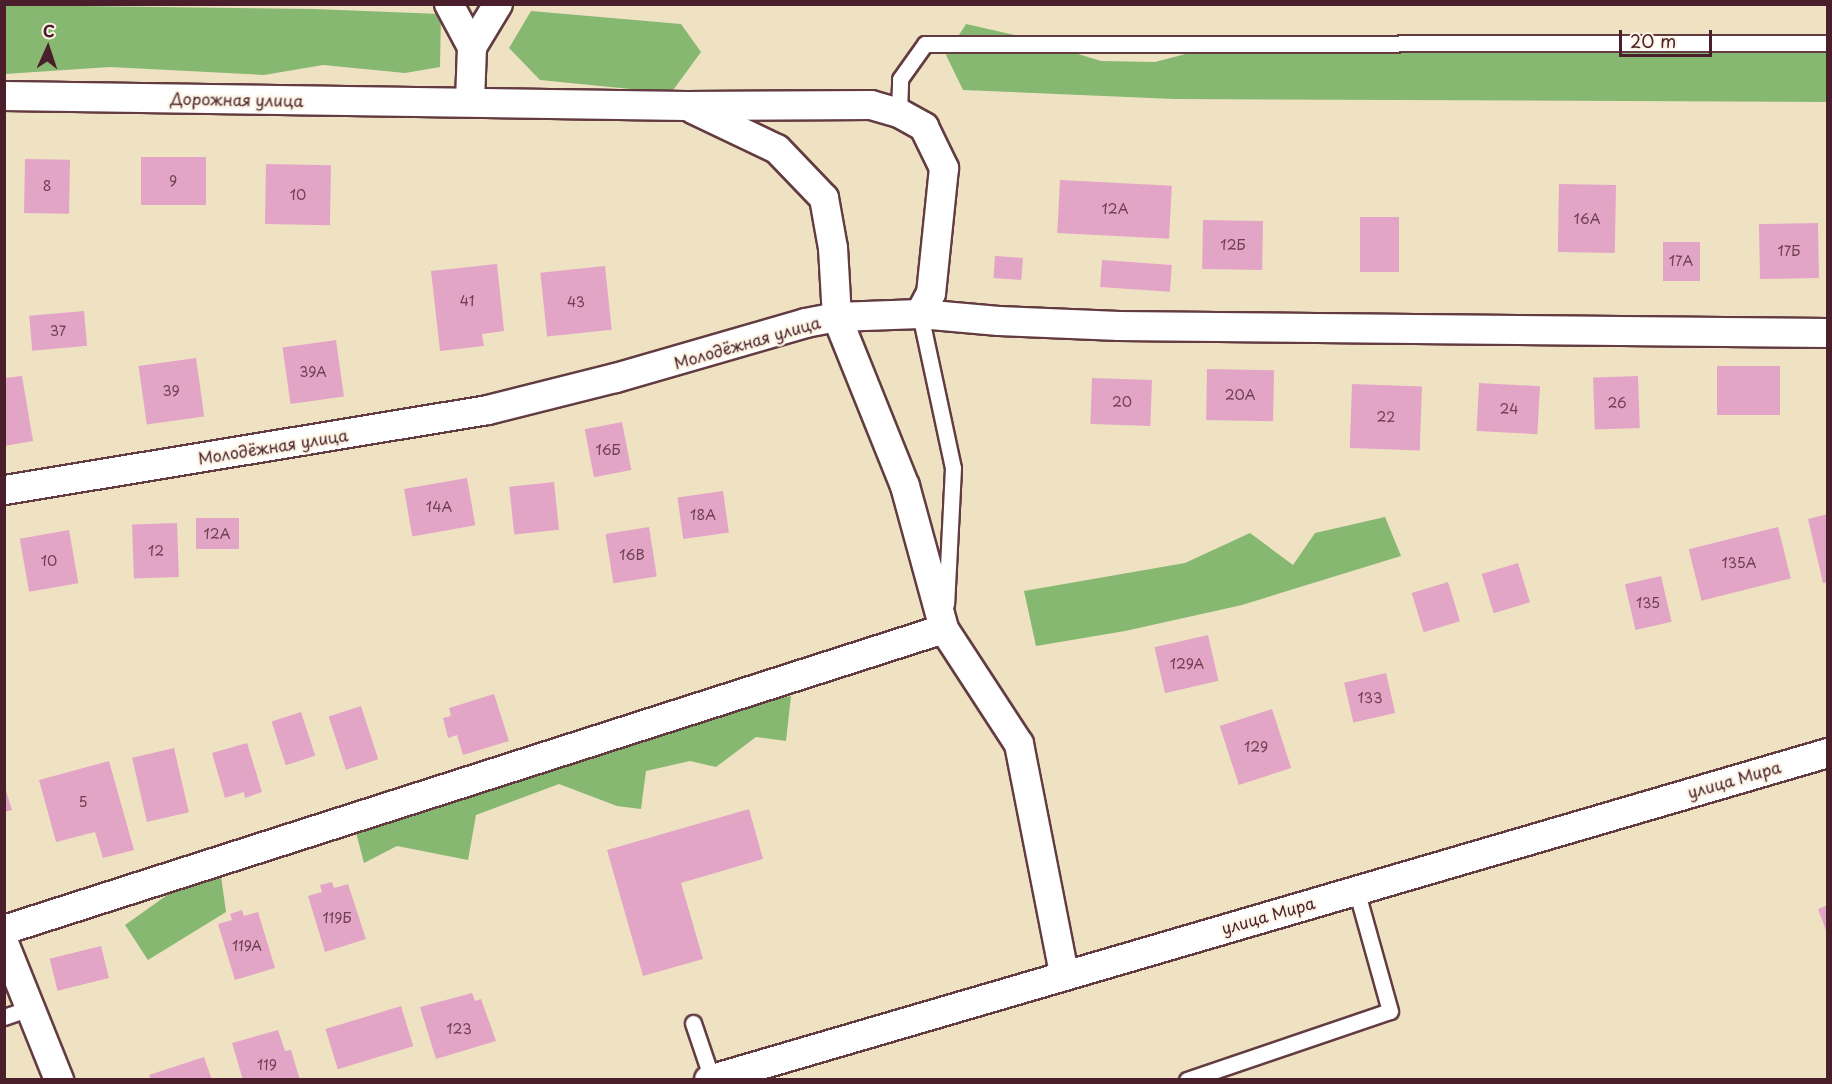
<!DOCTYPE html>
<meta charset="utf-8">
<style>
body{margin:0}
#map{position:relative;width:1832px;height:1084px;overflow:hidden;background:#efe2c3;font-family:"Playpen Sans",sans-serif}
div>[style]{position:absolute}
[style*='--x']{left:calc(var(--x)*1px);top:calc(var(--y)*1px);width:calc(var(--w)*1px);rotate:calc(var(--a)*1deg)}
.forest>*{inset:0;background:#86b872}
.building>*{inset:0;background:#e3a5c6;transform-origin:0 0}
.roads{filter:drop-shadow(2px 0 #633c42) drop-shadow(-2px 0 #633c42) drop-shadow(0 2px #633c42) drop-shadow(0 -2px #633c42)}
.lane>*{height:15px;margin:-7.5px;padding:0 7.5px;transform-origin:7.5px;border-radius:7.5px;background:#fff}
.street>*{height:28px;margin:-14px;padding:0 14px;transform-origin:14px;border-radius:14px;background:#fff}
span{translate:-50% -50%;white-space:nowrap;text-align:center;line-height:1.15;-webkit-text-stroke:4.5px #fcf5e5;paint-order:stroke}
.number-label{font-size:14px;color:#704052}
.number-label span{-webkit-text-stroke-width:0}
.street-label{font-size:16px;color:#4a1f2b}
.frame{position:absolute;inset:0;border:6px solid #4a1f2b;pointer-events:none}
.north{position:absolute;left:18px;top:18px;width:60px;height:60px;-webkit-text-stroke:4px #fcf5e5;paint-order:stroke;rotate:3deg;font-size:16px;font-weight:700;line-height:24px;text-align:center;color:#4a1f2b}
.north::after{content:'';display:block;margin:auto;width:21px;height:27px;background:#4a1f2b;clip-path:polygon(50% 0,100% 100%,50% 72%,0 100%)}
.scale{position:absolute;left:1619px;top:30px;width:93px;height:27px;box-sizing:border-box;border:3px solid #4a1f2b;border-top:0;padding-left:8px;font-size:18px;line-height:21px;white-space:nowrap;color:#4a1f2b;-webkit-text-stroke:4px #fcf5e5;paint-order:stroke}
</style>
<div id="map">
<div class="forest">
<i style="clip-path:polygon(5px 5px,314px 9px,441px 14px,440px 67px,405px 73px,323px 65px,264px 75px,110px 67px,5px 74px)"></i>
<i style="clip-path:polygon(531px 11px,681px 24px,701px 52px,671px 93px,540px 80px,509px 48px)"></i>
<i style="clip-path:polygon(966px 24px,1023px 37px,1101px 61px,1155px 62px,1224px 44px,1827px 40px,1827px 102px,1174px 99px,963px 90px,946px 55px)"></i>
<i style="clip-path:polygon(1385px 517px,1401px 556px,1242px 605px,1125px 631px,1036px 646px,1024px 591px,1185px 563px,1250px 533px,1293px 565px,1315px 533px)"></i>
<i style="clip-path:polygon(791px 696px,786px 741px,756px 737px,716px 767px,690px 761px,646px 771px,641px 809px,617px 806px,559px 784px,476px 815px,468px 860px,397px 846px,364px 863px,355px 829px,717px 710px)"></i>
<i style="clip-path:polygon(221px 876px,226px 912px,148px 960px,125px 925px,170px 893px)"></i>
</div>
<div class="building">
<i style="left:141px;top:157px;width:65px;height:48px"></i>
<i style="left:25px;top:159px;width:45px;height:54px;rotate:1deg"></i>
<i style="left:266px;top:164px;width:65px;height:60px;rotate:1deg"></i>
<i style="left:1060px;top:180px;width:112px;height:53px;rotate:3deg"></i>
<i style="left:1559px;top:184px;width:57px;height:68px;rotate:1deg"></i>
<i style="left:1360px;top:217px;width:39px;height:55px"></i>
<i style="left:1203px;top:220px;width:60px;height:49px;rotate:1deg"></i>
<i style="left:1818px;top:223px;width:55px;height:59px;rotate:89deg"></i>
<i style="left:1663px;top:242px;width:37px;height:39px"></i>
<i style="left:995px;top:256px;width:28px;height:22px;rotate:4deg"></i>
<i style="left:1102px;top:260px;width:70px;height:27px;rotate:4deg"></i>
<i style="clip-path:polygon(497px 264px,504px 331px,482px 334px,484px 346px,440px 351px,431px 271px)"></i>
<i style="left:605px;top:266px;width:64px;height:65px;rotate:84deg"></i>
<i style="left:84px;top:311px;width:35px;height:55px;rotate:85deg"></i>
<i style="left:336px;top:340px;width:57px;height:54px;rotate:82deg"></i>
<i style="left:196px;top:358px;width:59px;height:58px;rotate:82deg"></i>
<i style="left:1717px;top:366px;width:63px;height:49px"></i>
<i style="left:1207px;top:369px;width:67px;height:51px;rotate:1deg"></i>
<i style="clip-path:polygon(22px 376px,33px 441px,4px 446px,4px 378px)"></i>
<i style="left:1638px;top:376px;width:52px;height:45px;rotate:88deg"></i>
<i style="left:1092px;top:378px;width:60px;height:46px;rotate:2deg"></i>
<i style="left:1479px;top:383px;width:61px;height:48px;rotate:3deg"></i>
<i style="left:1352px;top:384px;width:70px;height:64px;rotate:2deg"></i>
<i style="left:622px;top:422px;width:49px;height:38px;rotate:79deg"></i>
<i style="left:467px;top:478px;width:48px;height:64px;rotate:80deg"></i>
<i style="left:554px;top:482px;width:48px;height:45px;rotate:84deg"></i>
<i style="left:723px;top:491px;width:42px;height:46px;rotate:82deg"></i>
<i style="clip-path:polygon(1828px 514px,1828px 582px,1823px 583px,1808px 519px)"></i>
<i style="left:196px;top:518px;width:43px;height:31px"></i>
<i style="left:177px;top:523px;width:54px;height:45px;rotate:88deg"></i>
<i style="left:649px;top:527px;width:50px;height:44px;rotate:81deg"></i>
<i style="left:1778px;top:527px;width:53px;height:92px;rotate:76deg"></i>
<i style="left:69px;top:530px;width:54px;height:50px;rotate:80deg"></i>
<i style="left:1518px;top:563px;width:41px;height:38px;rotate:73deg"></i>
<i style="left:1661px;top:576px;width:47px;height:37px;rotate:77deg"></i>
<i style="left:1448px;top:582px;width:41px;height:38px;rotate:73deg"></i>
<i style="left:1208px;top:635px;width:47px;height:55px;rotate:77deg"></i>
<i style="left:1386px;top:673px;width:41px;height:43px;rotate:77deg"></i>
<i style="clip-path:polygon(494px 694px,509px 741px,463px 755px,457px 735px,448px 738px,443px 718px,451px 716px,449px 708px)"></i>
<i style="left:361px;top:706px;width:56px;height:34px;rotate:72deg"></i>
<i style="left:1272px;top:709px;width:62px;height:55px;rotate:72deg"></i>
<i style="left:301px;top:712px;width:46px;height:31px;rotate:72deg"></i>
<i style="clip-path:polygon(247px 743px,262px 792px,245px 798px,244px 792px,225px 798px,212px 753px)"></i>
<i style="left:174px;top:748px;width:66px;height:43px;rotate:77deg"></i>
<i style="clip-path:polygon(109px 761px,134px 850px,103px 858px,95px 832px,56px 842px,39px 780px)"></i>
<i style="clip-path:polygon(4px 785px,12px 810px,4px 812px)"></i>
<i style="clip-path:polygon(749px 809px,763px 859px,681px 883px,703px 959px,643px 976px,607px 850px)"></i>
<i style="clip-path:polygon(332px 882px,334px 888px,348px 884px,366px 939px,325px 952px,308px 896px,322px 892px,320px 885px)"></i>
<i style="clip-path:polygon(1828px 905px,1828px 932px,1827px 933px,1818px 909px)"></i>
<i style="clip-path:polygon(242px 910px,244px 916px,258px 912px,275px 968px,235px 980px,218px 924px,232px 920px,230px 914px)"></i>
<i style="left:101px;top:946px;width:33px;height:53px;rotate:76deg"></i>
<i style="clip-path:polygon(472px 993px,475px 1001px,481px 999px,496px 1041px,436px 1059px,420px 1007px)"></i>
<i style="left:401px;top:1006px;width:42px;height:79px;rotate:73deg"></i>
<i style="clip-path:polygon(278px 1030px,285px 1051px,291px 1050px,300px 1080px,243px 1080px,232px 1043px)"></i>
<i style="clip-path:polygon(204px 1057px,212px 1080px,151px 1080px,149px 1075px)"></i>
</div>
<div class="roads">
<div class="lane">
<i style="--x:899;--y:113;--w:34;--a:-88"></i>
<i style="--x:900;--y:79;--w:43;--a:-54.5"></i>
<i style="--x:925;--y:44;--w:903;--a:-0.06"></i>
<i style="--x:920;--y:314;--w:157;--a:77.9"></i>
<i style="--x:953;--y:468;--w:136;--a:92.9"></i>
<i style="--x:4;--y:1017;--w:28;--a:-19"></i>
<i style="--x:693;--y:1023;--w:59;--a:71.3"></i>
<i style="--x:1187;--y:1080;--w:214;--a:-18.8"></i>
<i style="--x:1390;--y:1011;--w:127;--a:-105.6"></i>
</div>
<div class="street">
<i style="--x:449;--y:4;--w:49;--a:61.9"></i>
<i style="--x:472;--y:47;--w:54;--a:92.1"></i>
<i style="--x:472;--y:47;--w:50;--a:-58.8"></i>
<i style="--x:4;--y:96;--w:682;--a:0.84"></i>
<i style="--x:686;--y:106;--w:185;--a:-0.3"></i>
<i style="--x:871;--y:105;--w:29;--a:16"></i>
<i style="--x:899;--y:113;--w:29;--a:29"></i>
<i style="--x:924;--y:127;--w:46;--a:64"></i>
<i style="--x:944;--y:168;--w:126;--a:95.9"></i>
<i style="--x:931;--y:293;--w:24;--a:118"></i>
<i style="--x:920;--y:314;--w:83;--a:177.9"></i>
<i style="--x:837;--y:317;--w:32;--a:169"></i>
<i style="--x:806;--y:323;--w:199;--a:163.9"></i>
<i style="--x:615;--y:378;--w:131;--a:165.9"></i>
<i style="--x:488;--y:410;--w:491;--a:170.6"></i>
<i style="--x:693;--y:109;--w:93;--a:25.5"></i>
<i style="--x:777;--y:149;--w:68;--a:46.2"></i>
<i style="--x:824;--y:198;--w:51;--a:79.8"></i>
<i style="--x:833;--y:248;--w:69;--a:86.7"></i>
<i style="--x:837;--y:317;--w:182;--a:68.1"></i>
<i style="--x:905;--y:486;--w:148;--a:74.7"></i>
<i style="--x:944;--y:629;--w:137;--a:56.9"></i>
<i style="--x:1019;--y:744;--w:234;--a:78.9"></i>
<i style="--x:920;--y:314;--w:79;--a:5.1"></i>
<i style="--x:999;--y:321;--w:120;--a:2.4"></i>
<i style="--x:1119;--y:326;--w:709;--a:0.57"></i>
<i style="--x:4;--y:930;--w:987;--a:-17.76"></i>
<i style="--x:4;--y:943;--w:148;--a:68.1"></i>
<i style="--x:709;--y:1080;--w:1166;--a:-16.29"></i>
</div>
</div>
<div class="number-label">
<span style="left:173px;top:181px">9</span>
<span style="left:47px;top:186px">8</span>
<span style="left:298px;top:195px">10</span>
<span style="left:1115px;top:209px">12А</span>
<span style="left:1587px;top:219px">16А</span>
<span style="left:1233px;top:245px">12Б</span>
<span style="left:1789px;top:251px">17Б</span>
<span style="left:1681px;top:261px">17А</span>
<span style="left:467px;top:301px">41</span>
<span style="left:576px;top:302px">43</span>
<span style="left:58px;top:331px">37</span>
<span style="left:313px;top:372px">39А</span>
<span style="left:171px;top:391px">39</span>
<span style="left:1240px;top:395px">20А</span>
<span style="left:1122px;top:402px">20</span>
<span style="left:1617px;top:403px">26</span>
<span style="left:1509px;top:409px">24</span>
<span style="left:1386px;top:417px">22</span>
<span style="left:608px;top:450px">16Б</span>
<span style="left:439px;top:507px">14А</span>
<span style="left:703px;top:515px">18А</span>
<span style="left:217px;top:534px">12А</span>
<span style="left:156px;top:551px">12</span>
<span style="left:632px;top:555px">16В</span>
<span style="left:49px;top:561px">10</span>
<span style="left:1739px;top:563px">135А</span>
<span style="left:1648px;top:603px">135</span>
<span style="left:1187px;top:664px">129А</span>
<span style="left:1370px;top:698px">133</span>
<span style="left:1256px;top:747px">129</span>
<span style="left:83px;top:802px">5</span>
<span style="left:337px;top:918px">119Б</span>
<span style="left:247px;top:946px">119А</span>
<span style="left:459px;top:1029px">123</span>
<span style="left:267px;top:1065px">119</span>
</div>
<div class="street-label">
<span style="left:237px;top:99px;rotate:1deg">Дорожная улица</span>
<span style="left:747px;top:342px;rotate:-16deg">Молодёжная улица</span>
<span style="left:273px;top:446px;rotate:-9deg">Молодёжная улица</span>
<span style="left:1734px;top:779px;rotate:-16deg">улица Мира</span>
<span style="left:1268px;top:915px;rotate:-16deg">улица Мира</span>
</div>
<div class="frame"></div>
<div class="north">С</div>
<div class="scale">20 m</div>
</div>
